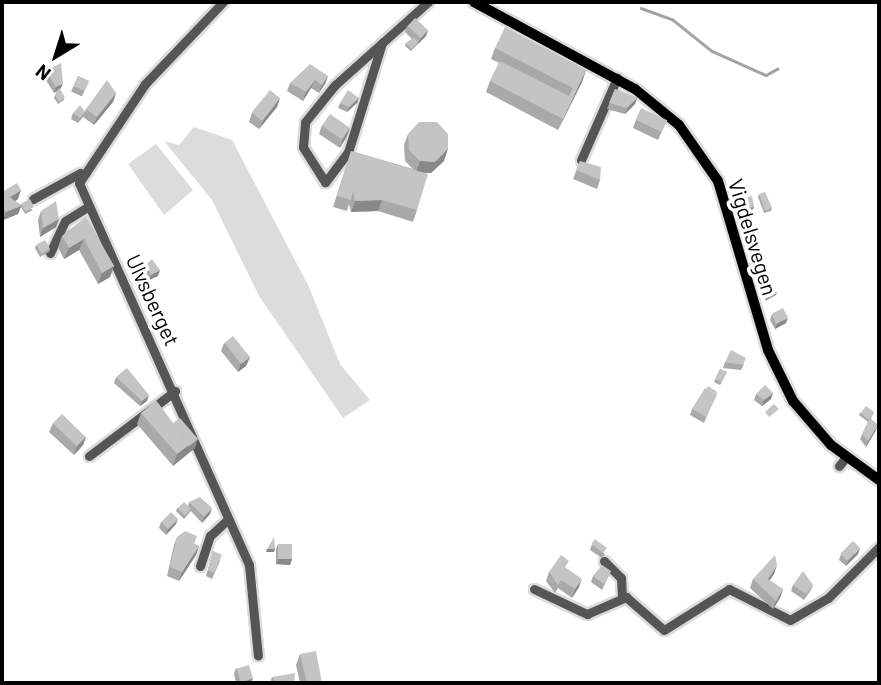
<!DOCTYPE html>
<style>
body{margin:0}
#map{position:relative;width:881px;height:685px;overflow:hidden;background:#fff;font-family:Barlow,sans-serif}
div>[style]{position:absolute}
[style*='--x']{left:calc(var(--x)*1px);top:calc(var(--y)*1px);width:calc(var(--w)*1px);rotate:calc(var(--a)*1deg)}
.green>*{inset:0;background:#dcdcdc}
.stream>*{height:2.5px;margin:-1.25px;padding:0 1.25px;transform-origin:1.25px;border-radius:1.25px;background:#a3a3a3}
.roads{filter:drop-shadow(2px 0 #dbdbdb) drop-shadow(-2px 0 #dbdbdb) drop-shadow(0 2px #dbdbdb) drop-shadow(0 -2px #dbdbdb)}
.minor>*{height:9px;margin:-4.5px;padding:0 4.5px;transform-origin:4.5px;border-radius:4.5px;background:#555}
.major>*{height:10px;margin:-5px;padding:0 5px;transform-origin:5px;border-radius:5px;background:#000}
.wall>*{inset:0;background:#a9a9a9;transform-origin:0 0}
.shaded-wall>*{inset:0;background:#898989}
.building>*{inset:0;background:#c4c4c4;transform-origin:0 0}
span{translate:-50% -50%;white-space:nowrap;text-align:center;line-height:1.15;-webkit-text-stroke:7px #fff;paint-order:stroke}
.street-label{font-size:21px;color:#000}
.frame{position:absolute;inset:0;border:4px solid #000;pointer-events:none}
.north{position:absolute;left:21px;top:21px;width:70px;height:70px;-webkit-text-stroke:5px #fff;paint-order:stroke;rotate:218deg;font-size:19px;font-weight:700;line-height:28px;text-align:center;color:#000}
.north::after{content:'';display:block;margin:auto;width:24px;height:32px;background:#000;clip-path:polygon(50% 0,100% 100%,50% 72%,0 100%)}
</style>
<div id="map">
<div class="green">
<i style="clip-path:polygon(194px 127px,232px 140px,309px 287px,340px 364px,370px 400px,343px 418px,259px 296px,212px 200px,164px 141px,179px 145px)"></i>
<i style="clip-path:polygon(156px 144px,193px 190px,164px 215px,128px 164px)"></i>
</div>
<div class="stream">
<i style="--x:641;--y:8;--w:33;--a:20"></i>
<i style="--x:672;--y:19;--w:51;--a:38.7"></i>
<i style="--x:712;--y:51;--w:59;--a:24"></i>
<i style="--x:766;--y:75;--w:13;--a:-29"></i>
</div>
<div class="roads">
<div class="minor">
<i style="--x:223;--y:2;--w:113;--a:133.6"></i>
<i style="--x:145;--y:84;--w:119;--a:123.7"></i>
<i style="--x:79;--y:183;--w:418;--a:66"></i>
<i style="--x:249;--y:565;--w:91;--a:84.4"></i>
<i style="--x:382;--y:43;--w:114;--a:107.3"></i>
<i style="--x:348;--y:152;--w:38;--a:127"></i>
<i style="--x:325;--y:182;--w:41;--a:-122.2"></i>
<i style="--x:303;--y:147;--w:25;--a:-85"></i>
<i style="--x:305;--y:122;--w:48;--a:-51"></i>
<i style="--x:335;--y:85;--w:63;--a:-41.8"></i>
<i style="--x:382;--y:43;--w:62;--a:-41.7"></i>
<i style="--x:581;--y:160;--w:90;--a:-66.3"></i>
<i style="--x:33;--y:199;--w:54;--a:-29"></i>
<i style="--x:50;--y:253;--w:35;--a:-65"></i>
<i style="--x:65;--y:221;--w:26;--a:-32"></i>
<i style="--x:89;--y:456;--w:108;--a:-37.1"></i>
<i style="--x:839;--y:466;--w:11;--a:-52"></i>
<i style="--x:604;--y:561;--w:24;--a:45"></i>
<i style="--x:621;--y:578;--w:18;--a:87"></i>
<i style="--x:200;--y:566;--w:32;--a:-72"></i>
<i style="--x:210;--y:536;--w:23;--a:-43"></i>
<i style="--x:534;--y:589;--w:59;--a:25.3"></i>
<i style="--x:587;--y:614;--w:43;--a:-23.6"></i>
<i style="--x:626;--y:597;--w:50;--a:41"></i>
<i style="--x:664;--y:630;--w:77;--a:-32.2"></i>
<i style="--x:729;--y:589;--w:68;--a:26.9"></i>
<i style="--x:790;--y:620;--w:44;--a:-30.1"></i>
<i style="--x:828;--y:598;--w:72;--a:-45"></i>
</div>
<div class="major">
<i style="--x:474;--y:2;--w:183;--a:28.4"></i>
<i style="--x:635;--y:89;--w:57;--a:39.3"></i>
<i style="--x:679;--y:125;--w:68;--a:55.1"></i>
<i style="--x:718;--y:181;--w:176;--a:73.5"></i>
<i style="--x:768;--y:350;--w:57;--a:63.9"></i>
<i style="--x:793;--y:401;--w:58;--a:49.2"></i>
<i style="--x:831;--y:445;--w:59;--a:36.1"></i>
</div>
</div>
<div class="wall">
<i style="clip-path:polygon(407px 26px,428px 30px,426px 36px,411px 51px,405px 46px,406px 43px,412px 39px,405px 32px)"></i>
<i style="clip-path:polygon(495px 48px,586px 70px,582px 82px,558px 130px,486px 92px,490px 81px,499px 63px,491px 59px)"></i>
<i style="clip-path:polygon(46px 71px,61px 88px,60px 89px,64px 100px,58px 104px,54px 98px,57px 91px,54px 93px,44px 77px)"></i>
<i style="left:78px;top:76px;width:12px;height:17px;rotate:24deg"></i>
<i style="clip-path:polygon(328px 76px,325px 84px,319px 93px,311px 88px,303px 101px,287px 91px,290px 83px)"></i>
<i style="clip-path:polygon(615px 89px,637px 98px,635px 104px,625px 114px,607px 109px)"></i>
<i style="clip-path:polygon(116px 93px,113px 102px,94px 125px,83px 117px,78px 123px,71px 119px,73px 113px,85px 112px,86px 109px)"></i>
<i style="clip-path:polygon(280px 98px,277px 107px,259px 129px,249px 122px,252px 113px)"></i>
<i style="clip-path:polygon(359px 98px,357px 103px,347px 112px,338px 108px,340px 103px)"></i>
<i style="clip-path:polygon(636px 120px,667px 120px,658px 140px,633px 128px)"></i>
<i style="clip-path:polygon(322px 125px,350px 128px,347px 136px,340px 148px,319px 134px)"></i>
<i style="clip-path:polygon(408px 134px,444px 161px,431px 173px,424px 173px,417px 210px,413px 222px,378px 211px,351px 212px,349px 204px,347px 211px,333px 207px,351px 151px,413px 169px,405px 161px,404px 145px)"></i>
<i style="clip-path:polygon(580px 161px,600px 180px,597px 189px,573px 179px)"></i>
<i style="clip-path:polygon(2px 192px,18px 199px,15px 201px,21px 205px,21px 204px,33px 210px,25px 214px,21px 207px,18px 214px,3px 220px)"></i>
<i style="clip-path:polygon(759px 194px,772px 208px,771px 211px,764px 213px,758px 197px)"></i>
<i style="clip-path:polygon(741px 199px,752px 213px,741px 214px,739px 204px)"></i>
<i style="clip-path:polygon(41px 211px,59px 219px,56px 227px,40px 237px,38px 220px)"></i>
<i style="clip-path:polygon(86px 217px,114px 266px,110px 277px,98px 284px,79px 250px,64px 259px,58px 247px,62px 236px)"></i>
<i style="clip-path:polygon(36px 245px,50px 249px,49px 252px,40px 257px,35px 248px)"></i>
<i style="clip-path:polygon(146px 265px,158px 276px,149px 280px,144px 271px)"></i>
<i style="clip-path:polygon(772px 314px,786px 323px,775px 329px,770px 320px)"></i>
<i style="clip-path:polygon(224px 343px,250px 357px,246px 366px,238px 372px,221px 351px)"></i>
<i style="clip-path:polygon(725px 362px,744px 364px,741px 370px,723px 368px)"></i>
<i style="clip-path:polygon(720px 369px,727px 372px,720px 385px,714px 382px)"></i>
<i style="clip-path:polygon(116px 377px,147px 401px,140px 406px,114px 383px)"></i>
<i style="clip-path:polygon(717px 392px,704px 423px,690px 415px,692px 409px)"></i>
<i style="clip-path:polygon(756px 394px,771px 399px,762px 406px,754px 400px)"></i>
<i style="clip-path:polygon(874px 412px,871px 418px,876px 430px,866px 447px,860px 439px,868px 422px,859px 415px,860px 413px)"></i>
<i style="clip-path:polygon(141px 413px,173px 423px,195px 448px,173px 466px,137px 424px)"></i>
<i style="clip-path:polygon(53px 423px,86px 437px,83px 445px,74px 455px,49px 432px)"></i>
<i style="clip-path:polygon(189px 502px,210px 514px,202px 523px,191px 511px,184px 519px,176px 511px,177px 508px,188px 506px)"></i>
<i style="clip-path:polygon(161px 522px,176px 524px,166px 535px,159px 528px)"></i>
<i style="clip-path:polygon(177px 537px,199px 546px,196px 555px,179px 581px,167px 576px,174px 545px)"></i>
<i style="clip-path:polygon(278px 544px,292px 559px,290px 565px,276px 564px,276px 549px)"></i>
<i style="clip-path:polygon(592px 544px,605px 554px,602px 558px,590px 550px)"></i>
<i style="clip-path:polygon(213px 551px,220px 561px,212px 579px,206px 576px)"></i>
<i style="clip-path:polygon(841px 554px,858px 554px,846px 566px,839px 560px)"></i>
<i style="clip-path:polygon(566px 569px,579px 587px,572px 598px,558px 588px,555px 593px,546px 581px,549px 572px)"></i>
<i style="clip-path:polygon(611px 571px,602px 590px,591px 582px,593px 576px)"></i>
<i style="clip-path:polygon(774px 574px,769px 581px,783px 589px,780px 598px,773px 609px,750px 588px,753px 579px)"></i>
<i style="clip-path:polygon(793px 585px,813px 585px,811px 590px,804px 600px,791px 591px)"></i>
<i style="clip-path:polygon(300px 654px,322px 683px,300px 683px,296px 665px)"></i>
<i style="clip-path:polygon(236px 668px,253px 678px,251px 683px,236px 683px,234px 674px)"></i>
<i style="clip-path:polygon(272px 677px,294px 683px,270px 683px)"></i>
</div>
<div class="shaded-wall">
<i style="clip-path:polygon(428px 30px,426px 36px,418px 44px,420px 39px)"></i>
<i style="clip-path:polygon(586px 70px,582px 82px,558px 130px,563px 119px)"></i>
<i style="clip-path:polygon(328px 76px,325px 84px,319px 93px,322px 85px)"></i>
<i style="clip-path:polygon(315px 80px,311px 88px,303px 101px,306px 92px)"></i>
<i style="clip-path:polygon(63px 83px,61px 88px,54px 93px,56px 87px)"></i>
<i style="clip-path:polygon(116px 93px,113px 102px,94px 125px,97px 117px)"></i>
<i style="clip-path:polygon(280px 98px,277px 107px,259px 129px,263px 121px)"></i>
<i style="clip-path:polygon(359px 98px,357px 103px,347px 112px,349px 107px)"></i>
<i style="clip-path:polygon(637px 98px,635px 104px,625px 114px,627px 108px)"></i>
<i style="clip-path:polygon(350px 128px,347px 136px,340px 148px,343px 139px)"></i>
<i style="clip-path:polygon(448px 149px,444px 161px,431px 173px,416px 172px,420px 161px)"></i>
<i style="clip-path:polygon(21px 190px,18px 199px,7px 205px,10px 197px)"></i>
<i style="clip-path:polygon(382px 200px,378px 211px,351px 212px,355px 201px)"></i>
<i style="clip-path:polygon(21px 206px,18px 214px,3px 220px,6px 212px)"></i>
<i style="clip-path:polygon(754px 207px,752px 213px,741px 214px,743px 208px)"></i>
<i style="clip-path:polygon(59px 219px,56px 227px,40px 237px,43px 228px)"></i>
<i style="clip-path:polygon(84px 239px,79px 250px,64px 259px,69px 248px)"></i>
<i style="clip-path:polygon(114px 266px,110px 277px,98px 284px,102px 273px)"></i>
<i style="clip-path:polygon(160px 270px,158px 276px,149px 280px,151px 275px)"></i>
<i style="clip-path:polygon(777px 293px,776px 295px,765px 301px,766px 298px)"></i>
<i style="clip-path:polygon(788px 318px,786px 323px,775px 329px,777px 323px)"></i>
<i style="clip-path:polygon(250px 357px,246px 366px,238px 372px,241px 363px)"></i>
<i style="clip-path:polygon(773px 393px,771px 399px,762px 406px,764px 400px)"></i>
<i style="clip-path:polygon(149px 395px,147px 401px,140px 406px,142px 401px)"></i>
<i style="clip-path:polygon(878px 425px,876px 430px,866px 447px,868px 441px)"></i>
<i style="clip-path:polygon(86px 437px,83px 445px,74px 455px,77px 446px)"></i>
<i style="clip-path:polygon(198px 439px,195px 448px,173px 466px,177px 454px,189px 445px)"></i>
<i style="clip-path:polygon(212px 508px,210px 514px,202px 523px,204px 517px)"></i>
<i style="clip-path:polygon(178px 519px,176px 524px,166px 535px,168px 529px)"></i>
<i style="clip-path:polygon(199px 546px,196px 555px,179px 581px,182px 572px)"></i>
<i style="clip-path:polygon(860px 548px,858px 554px,846px 566px,848px 561px)"></i>
<i style="clip-path:polygon(267px 549px,275px 549px,274px 552px,266px 552px)"></i>
<i style="clip-path:polygon(278px 559px,292px 559px,290px 565px,276px 564px)"></i>
<i style="clip-path:polygon(777px 565px,774px 574px,764px 588px,768px 579px)"></i>
<i style="clip-path:polygon(582px 579px,579px 587px,572px 598px,575px 589px)"></i>
<i style="clip-path:polygon(783px 589px,780px 598px,773px 609px,776px 601px)"></i>
<i style="clip-path:polygon(253px 678px,251px 683px,238px 683px,239px 682px)"></i>
</div>
<div class="building">
<i style="left:415px;top:18px;width:18px;height:11px;rotate:43deg"></i>
<i style="clip-path:polygon(505px 27px,586px 70px,563px 119px,490px 81px,500px 61px,569px 96px,573px 88px,495px 48px)"></i>
<i style="clip-path:polygon(414px 38px,418px 42px,412px 49px,406px 43px)"></i>
<i style="clip-path:polygon(61px 63px,63px 83px,56px 87px,46px 71px)"></i>
<i style="clip-path:polygon(310px 64px,328px 76px,322px 85px,315px 80px,306px 92px,290px 83px)"></i>
<i style="left:78px;top:76px;width:12px;height:11px;rotate:24deg"></i>
<i style="clip-path:polygon(107px 80px,116px 93px,97px 117px,86px 109px)"></i>
<i style="clip-path:polygon(59px 88px,65px 97px,59px 102px,55px 95px)"></i>
<i style="clip-path:polygon(615px 89px,637px 98px,627px 108px,609px 103px)"></i>
<i style="left:270px;top:90px;width:13px;height:29px;rotate:39deg"></i>
<i style="clip-path:polygon(348px 90px,359px 98px,349px 107px,340px 103px)"></i>
<i style="clip-path:polygon(80px 105px,85px 112px,80px 118px,73px 113px)"></i>
<i style="left:641px;top:108px;width:29px;height:13px;rotate:25deg"></i>
<i style="left:330px;top:114px;width:24px;height:14px;rotate:35deg"></i>
<i style="clip-path:polygon(419px 122px,437px 122px,448px 134px,448px 149px,435px 162px,420px 161px,409px 150px,408px 134px)"></i>
<i style="clip-path:polygon(351px 151px,428px 174px,417px 210px,382px 200px,355px 201px,353px 191px,351px 200px,337px 196px)"></i>
<i style="clip-path:polygon(580px 161px,601px 167px,600px 180px,576px 170px)"></i>
<i style="clip-path:polygon(17px 183px,21px 190px,10px 197px,21px 206px,6px 212px,2px 206px,2px 192px)"></i>
<i style="clip-path:polygon(765px 192px,772px 208px,765px 211px,759px 194px)"></i>
<i style="clip-path:polygon(752px 196px,754px 207px,743px 208px,741px 199px)"></i>
<i style="left:30px;top:199px;width:9px;height:10px;rotate:63deg"></i>
<i style="clip-path:polygon(56px 201px,59px 219px,43px 228px,41px 211px)"></i>
<i style="clip-path:polygon(86px 217px,114px 266px,102px 273px,84px 239px,69px 248px,62px 236px)"></i>
<i style="left:45px;top:240px;width:10px;height:10px;rotate:61deg"></i>
<i style="clip-path:polygon(152px 259px,160px 270px,151px 275px,146px 265px)"></i>
<i style="left:774px;top:287px;width:7px;height:12px;rotate:63deg"></i>
<i style="left:783px;top:308px;width:11px;height:13px;rotate:63deg"></i>
<i style="left:233px;top:336px;width:27px;height:11px;rotate:51deg"></i>
<i style="clip-path:polygon(731px 350px,746px 358px,743px 365px,725px 362px)"></i>
<i style="clip-path:polygon(127px 368px,149px 395px,142px 401px,116px 377px)"></i>
<i style="clip-path:polygon(720px 369px,727px 372px,721px 382px,715px 379px)"></i>
<i style="clip-path:polygon(765px 385px,773px 393px,764px 400px,756px 394px)"></i>
<i style="clip-path:polygon(708px 386px,717px 392px,716px 394px,706px 389px)"></i>
<i style="clip-path:polygon(705px 388px,717px 395px,706px 417px,692px 409px)"></i>
<i style="clip-path:polygon(156px 400px,189px 445px,177px 454px,141px 413px)"></i>
<i style="clip-path:polygon(774px 404px,779px 409px,769px 417px,765px 412px)"></i>
<i style="left:866px;top:406px;width:10px;height:9px;rotate:37deg"></i>
<i style="left:62px;top:414px;width:33px;height:13px;rotate:44deg"></i>
<i style="clip-path:polygon(180px 418px,198px 439px,188px 447px,189px 445px,173px 423px)"></i>
<i style="clip-path:polygon(870px 418px,878px 425px,868px 441px,862px 434px)"></i>
<i style="clip-path:polygon(200px 497px,212px 508px,204px 517px,189px 502px)"></i>
<i style="left:184px;top:502px;width:10px;height:9px;rotate:45deg"></i>
<i style="left:171px;top:512px;width:10px;height:14px;rotate:45deg"></i>
<i style="clip-path:polygon(185px 531px,197px 536px,194px 544px,199px 546px,182px 572px,170px 567px,177px 537px)"></i>
<i style="clip-path:polygon(274px 537px,275px 549px,267px 549px)"></i>
<i style="left:595px;top:539px;width:15px;height:6px;rotate:37deg"></i>
<i style="left:853px;top:541px;width:10px;height:18px;rotate:45deg"></i>
<i style="left:278px;top:544px;width:14px;height:15px"></i>
<i style="clip-path:polygon(213px 551px,222px 555px,214px 573px,208px 570px)"></i>
<i style="clip-path:polygon(561px 555px,569px 561px,565px 567px,582px 579px,575px 589px,561px 580px,558px 585px,549px 572px)"></i>
<i style="clip-path:polygon(775px 555px,777px 565px,768px 579px,783px 589px,776px 601px,753px 579px)"></i>
<i style="clip-path:polygon(602px 565px,611px 571px,604px 584px,593px 576px)"></i>
<i style="clip-path:polygon(803px 571px,813px 585px,806px 594px,793px 585px)"></i>
<i style="clip-path:polygon(316px 651px,322px 683px,307px 683px,300px 654px)"></i>
<i style="left:249px;top:665px;width:14px;height:13px;rotate:73deg"></i>
<i style="clip-path:polygon(295px 673px,294px 683px,276px 683px,272px 677px)"></i>
</div>
<div class="street-label">
<span style="left:753px;top:237px;rotate:73deg">Vigdelsvegen</span>
<span style="left:153px;top:300px;rotate:65deg">Ulvsberget</span>
</div>
<div class="frame"></div>
<div class="north">N</div>
</div>
